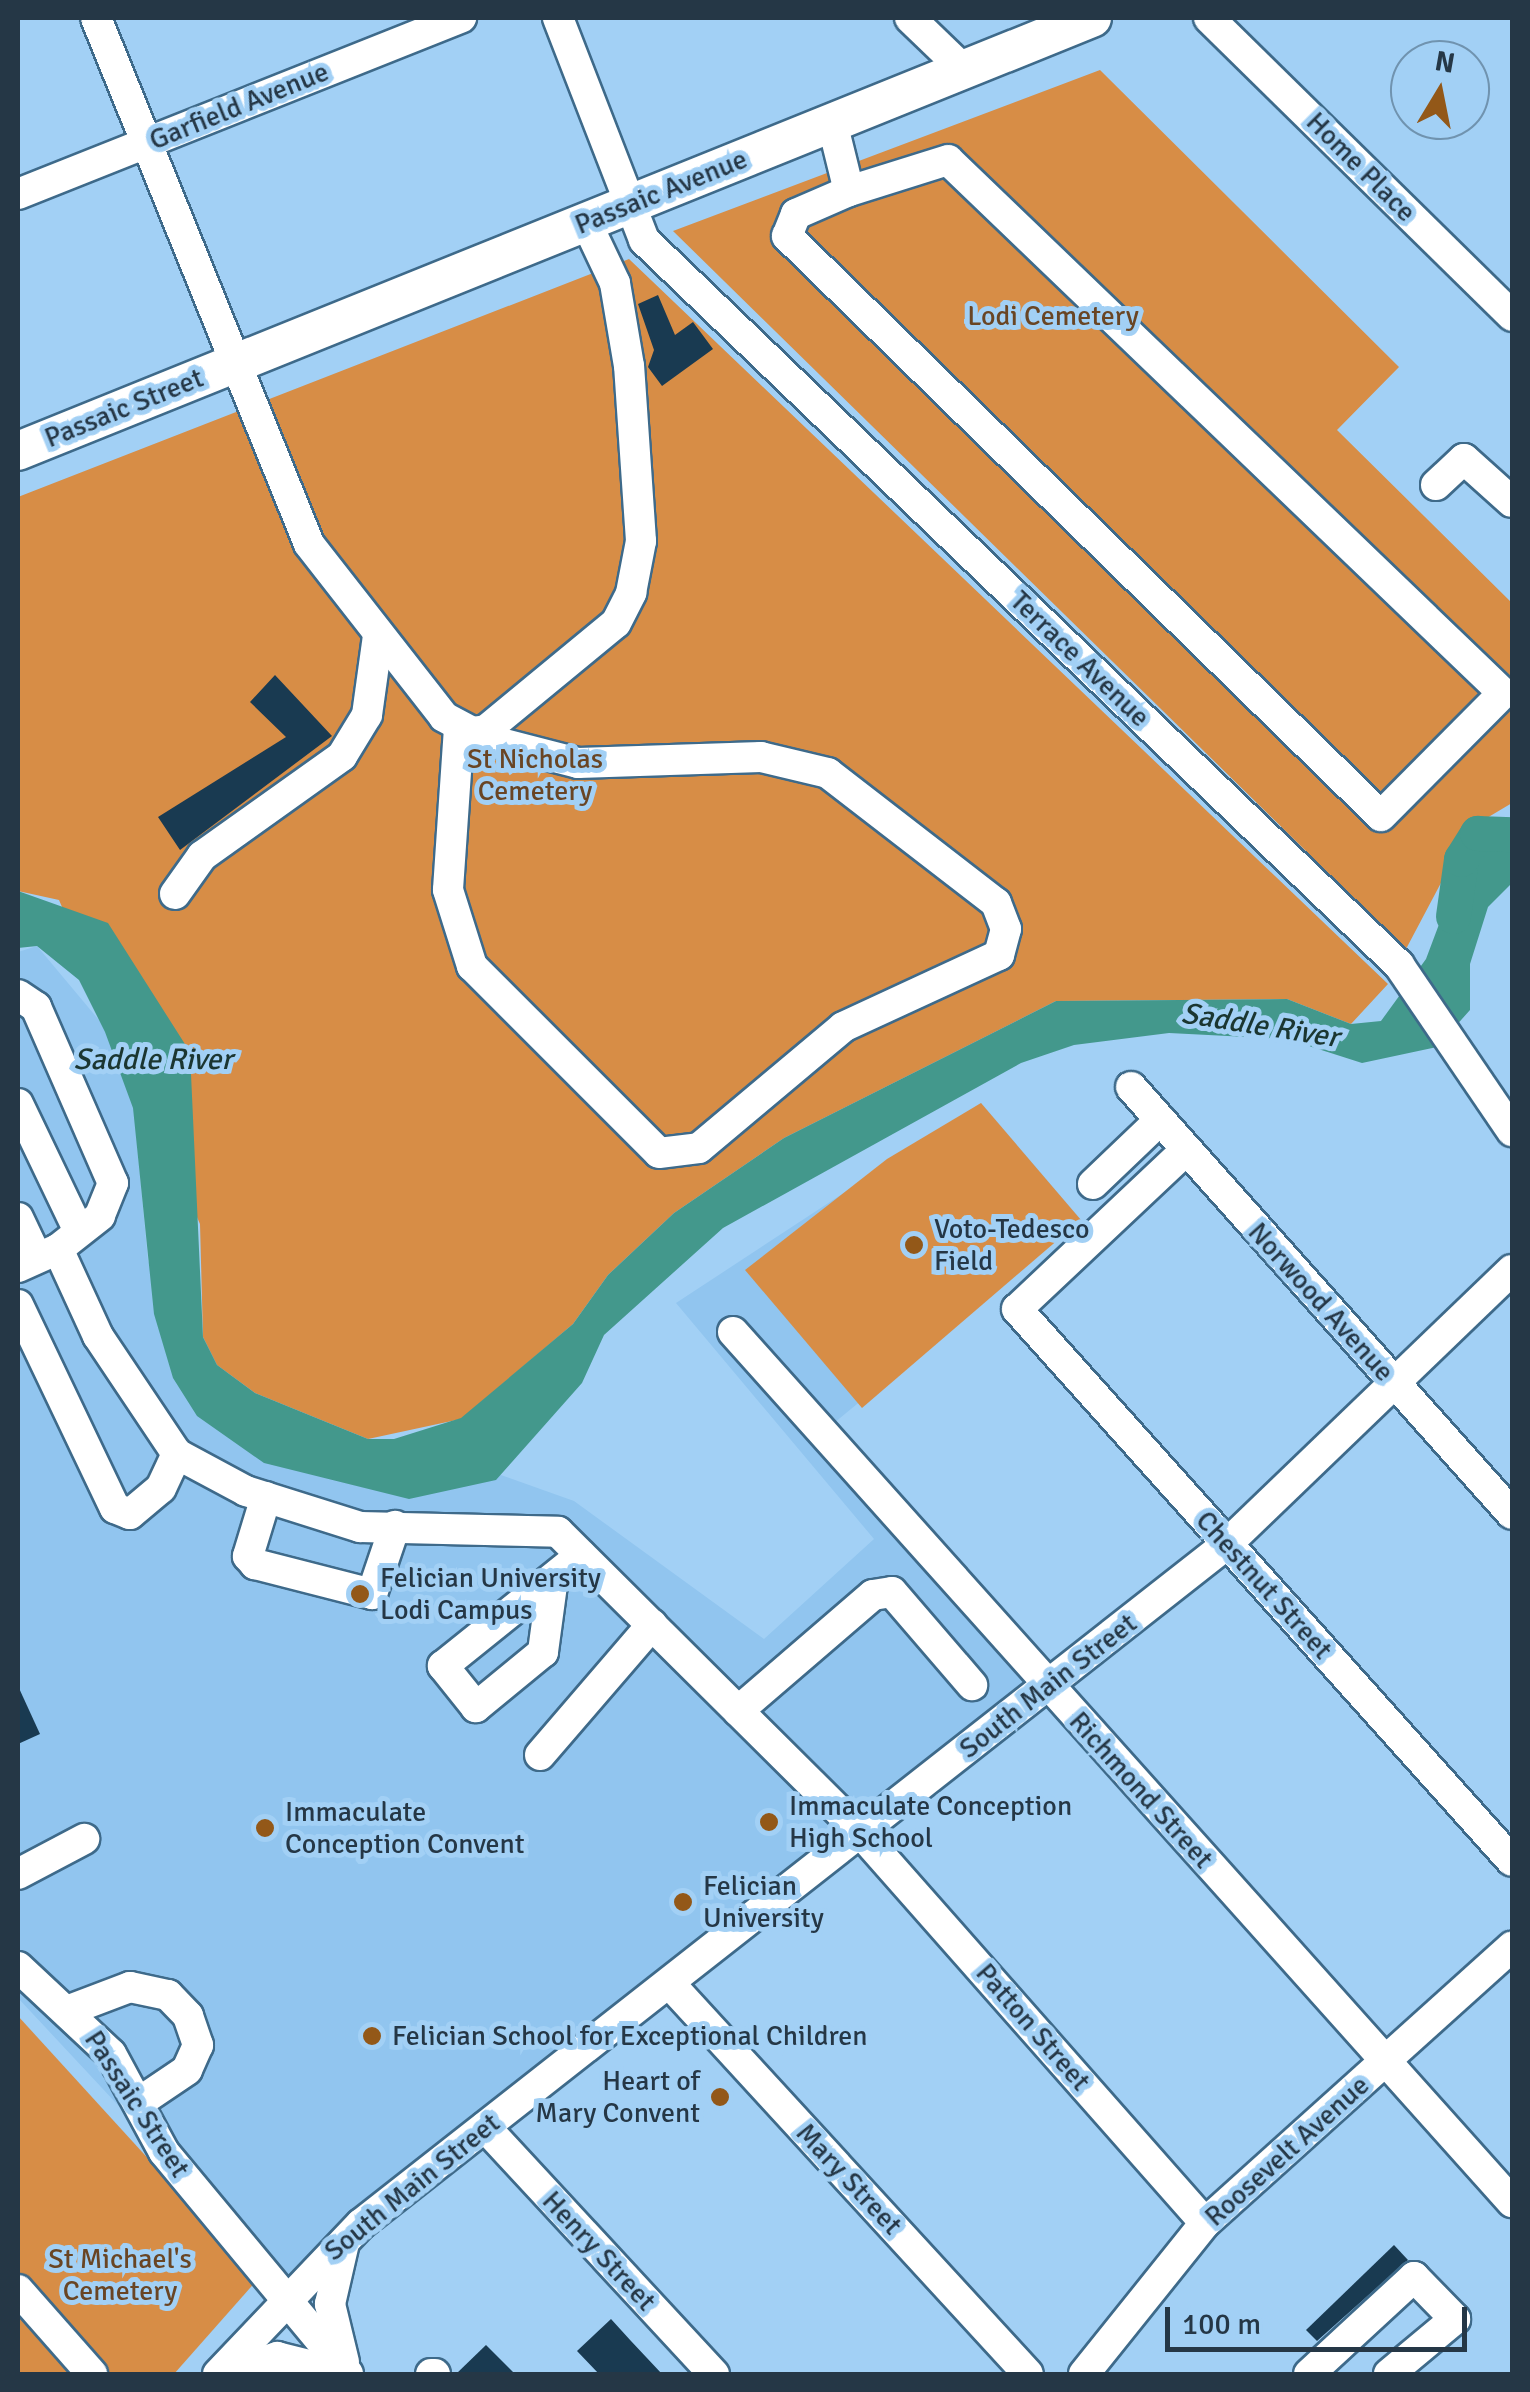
<!DOCTYPE html>
<style>
body{margin:0}
#map{position:relative;width:1530px;height:2392px;overflow:hidden;background:#a2d0f5;font-family:Signika,sans-serif}
div>[style]{position:absolute}
[style*='--x']{left:calc(var(--x)*1px);top:calc(var(--y)*1px);width:calc(var(--w)*1px);rotate:calc(var(--a)*1deg)}
.built>*{inset:0;background:#91c5ef}
.green>*{inset:0;background:#d78d46}
.water>*{inset:0;background:#43988c}
.river>*{height:35px;margin:-17.5px;padding:0 17.5px;transform-origin:17.5px;border-radius:17.5px;background:#43988c}
.building>*{inset:0;background:#193a51}
.roads{filter:drop-shadow(2px 0 #3e6a8a) drop-shadow(-2px 0 #3e6a8a) drop-shadow(0 2px #3e6a8a) drop-shadow(0 -2px #3e6a8a)}
.minor>*{height:30px;margin:-15px;padding:0 15px;transform-origin:15px;border-radius:15px;background:#fff}
.major>*{height:38px;margin:-19px;padding:0 19px;transform-origin:19px;border-radius:19px;background:#fff}
.dots>*{width:28px;height:28px;translate:-50% -50%;box-sizing:border-box;border:5px solid #a2d0f5;border-radius:50%}
span{translate:-50% -50%;white-space:nowrap;text-align:center;line-height:1.15;-webkit-text-stroke:10px #a2d0f5;paint-order:stroke}
.street-label{font-size:28px;color:#253746}
.park-label{font-size:28px;color:#694524}
.poi-label{font-size:28px;color:#253746}
.left{translate:0 -50%;text-align:left}
.right{translate:-100% -50%;text-align:right}
.water-label{font-size:30px;color:#1b3631;font-style:italic}
.frame{position:absolute;inset:0;border:20px solid #253746;pointer-events:none}
.north{position:absolute;left:1390px;top:40px;width:100px;height:100px;box-sizing:border-box;background:#a2d0f5;border:2px solid #7093af;border-radius:50%;rotate:10deg;font-size:28px;font-weight:700;line-height:40px;text-align:center;color:#253746}
.north::after{content:'';display:block;margin:auto;width:35px;height:45px;background:#935818;clip-path:polygon(50% 0,100% 100%,50% 72%,0 100%)}
.scale{position:absolute;left:1165px;top:2307px;width:302px;height:45px;box-sizing:border-box;border:5px solid #253746;border-top:0;padding-left:12px;font-size:30px;line-height:35px;white-space:nowrap;color:#253746;-webkit-text-stroke:8px #a2d0f5;paint-order:stroke}
</style>
<div id="map">
<div class="built">
<i style="clip-path:polygon(37px 946px,129px 1056px,148px 1261px,288px 1460px,487px 1470px,574px 1501px,764px 1639px,874px 1539px,676px 1303px,981px 1103px,1081px 1220px,823px 1432px,947px 1548px,1028px 1688px,858px 1811px,283px 2282px,18px 1998px,18px 952px)"></i>
</div>
<div class="green">
<i style="clip-path:polygon(1100px 70px,1399px 367px,1337px 430px,1512px 603px,1512px 803px,1470px 828px,1406px 949px,673px 231px)"></i>
<i style="clip-path:polygon(629px 259px,1388px 984px,1351px 1024px,1287px 999px,1056px 1001px,784px 1138px,674px 1213px,608px 1275px,573px 1324px,461px 1419px,368px 1439px,255px 1393px,217px 1365px,203px 1337px,200px 1224px,59px 900px,18px 891px,18px 497px)"></i>
<i style="clip-path:polygon(981px 1103px,1081px 1220px,862px 1408px,745px 1270px,887px 1159px)"></i>
<i style="clip-path:polygon(18px 2016px,258px 2279px,174px 2374px,18px 2374px)"></i>
</div>
<div class="water">
<i style="clip-path:polygon(1512px 829px,1512px 883px,1488px 907px,1470px 964px,1470px 1010px,1437px 1047px,1362px 1063px,1287px 1039px,1169px 1033px,1074px 1045px,1021px 1063px,723px 1228px,604px 1335px,582px 1383px,496px 1480px,409px 1499px,264px 1463px,197px 1416px,173px 1378px,154px 1314px,133px 1108px,105px 1032px,79px 980px,37px 946px,18px 948px,18px 891px,108px 923px,190px 1052px,203px 1337px,217px 1365px,255px 1393px,368px 1439px,394px 1439px,461px 1418px,573px 1324px,608px 1275px,674px 1213px,784px 1138px,1056px 1001px,1287px 999px,1351px 1024px,1381px 1021px,1426px 959px,1462px 863px)"></i>
</div>
<div class="river">
<i style="--x:1453;--y:916;--w:58;--a:-82"></i>
<i style="--x:1461;--y:859;--w:31;--a:-58"></i>
<i style="--x:1477;--y:833;--w:35;--a:2"></i>
</div>
<div class="building">
<i style="clip-path:polygon(658px 295px,675px 335px,693px 322px,713px 349px,662px 386px,648px 367px,654px 350px,638px 304px)"></i>
<i style="clip-path:polygon(275px 675px,332px 736px,180px 850px,158px 817px,286px 737px,250px 702px)"></i>
<i style="clip-path:polygon(18px 1686px,40px 1734px,18px 1744px)"></i>
<i style="clip-path:polygon(1394px 2245px,1408px 2260px,1317px 2341px,1306px 2330px)"></i>
<i style="clip-path:polygon(611px 2319px,631px 2341px,662px 2374px,599px 2374px,577px 2351px)"></i>
<i style="clip-path:polygon(486px 2345px,515px 2374px,456px 2374px)"></i>
</div>
<div class="roads">
<div class="minor">
<i style="--x:96;--y:18;--w:567;--a:67.95"></i>
<i style="--x:309;--y:544;--w:219;--a:52"></i>
<i style="--x:444;--y:717;--w:32;--a:28"></i>
<i style="--x:472;--y:732;--w:14;--a:-8"></i>
<i style="--x:486;--y:730;--w:168;--a:-39.5"></i>
<i style="--x:616;--y:623;--w:34;--a:-63"></i>
<i style="--x:631;--y:593;--w:53;--a:-79.1"></i>
<i style="--x:641;--y:541;--w:175;--a:-93.9"></i>
<i style="--x:629;--y:366;--w:84;--a:-99.6"></i>
<i style="--x:615;--y:283;--w:68;--a:-115.4"></i>
<i style="--x:558;--y:18;--w:238;--a:68.8"></i>
<i style="--x:644;--y:240;--w:1047;--a:43.84"></i>
<i style="--x:1399;--y:965;--w:201;--a:55.8"></i>
<i style="--x:910;--y:18;--w:74;--a:43.9"></i>
<i style="--x:1209;--y:18;--w:425;--a:44.5"></i>
<i style="--x:832;--y:122;--w:71;--a:76.2"></i>
<i style="--x:849;--y:191;--w:58;--a:156.5"></i>
<i style="--x:796;--y:214;--w:24;--a:112"></i>
<i style="--x:787;--y:236;--w:830;--a:44.32"></i>
<i style="--x:1381;--y:816;--w:173;--a:-45.2"></i>
<i style="--x:1503;--y:693;--w:769;--a:-136.16"></i>
<i style="--x:948;--y:160;--w:104;--a:162.6"></i>
<i style="--x:18;--y:194;--w:477;--a:-21.7"></i>
<i style="--x:1436;--y:485;--w:38;--a:-43"></i>
<i style="--x:1464;--y:459;--w:64;--a:41.9"></i>
<i style="--x:459;--y:728;--w:162;--a:93.9"></i>
<i style="--x:448;--y:890;--w:80;--a:72.5"></i>
<i style="--x:472;--y:966;--w:264;--a:45"></i>
<i style="--x:659;--y:1153;--w:40;--a:-7.1"></i>
<i style="--x:699;--y:1148;--w:188;--a:-40"></i>
<i style="--x:843;--y:1027;--w:172;--a:-24.8"></i>
<i style="--x:999;--y:955;--w:27;--a:-75"></i>
<i style="--x:1006;--y:929;--w:28;--a:-111"></i>
<i style="--x:996;--y:903;--w:212;--a:-142.3"></i>
<i style="--x:828;--y:773;--w:69;--a:-166.6"></i>
<i style="--x:761;--y:757;--w:183;--a:178.1"></i>
<i style="--x:578;--y:763;--w:84;--a:-165.5"></i>
<i style="--x:497;--y:742;--w:16;--a:-133"></i>
<i style="--x:175;--y:894;--w:47;--a:-54.6"></i>
<i style="--x:202;--y:856;--w:172;--a:-35.5"></i>
<i style="--x:342;--y:756;--w:48;--a:-58.6"></i>
<i style="--x:367;--y:715;--w:80;--a:-82.1"></i>
<i style="--x:18;--y:995;--w:22;--a:34"></i>
<i style="--x:36;--y:1007;--w:192;--a:66.4"></i>
<i style="--x:113;--y:1183;--w:35;--a:112"></i>
<i style="--x:100;--y:1216;--w:53;--a:141.8"></i>
<i style="--x:1131;--y:1087;--w:572;--a:48.26"></i>
<i style="--x:18;--y:1104;--w:139;--a:64.4"></i>
<i style="--x:1186;--y:1150;--w:232;--a:136.7"></i>
<i style="--x:1017;--y:1309;--w:741;--a:48.12"></i>
<i style="--x:1093;--y:1184;--w:93;--a:-43.7"></i>
<i style="--x:18;--y:1218;--w:44;--a:64.6"></i>
<i style="--x:18;--y:1267;--w:44;--a:-24.2"></i>
<i style="--x:58;--y:1249;--w:96;--a:65.3"></i>
<i style="--x:98;--y:1336;--w:142;--a:56.2"></i>
<i style="--x:177;--y:1454;--w:78;--a:28.2"></i>
<i style="--x:246;--y:1491;--w:120;--a:17.5"></i>
<i style="--x:360;--y:1527;--w:198;--a:1.4"></i>
<i style="--x:558;--y:1532;--w:426;--a:44.8"></i>
<i style="--x:860;--y:1832;--w:521;--a:48.58"></i>
<i style="--x:18;--y:1305;--w:225;--a:64.5"></i>
<i style="--x:115;--y:1508;--w:16;--a:22"></i>
<i style="--x:130;--y:1514;--w:40;--a:-40"></i>
<i style="--x:161;--y:1488;--w:38;--a:-65"></i>
<i style="--x:733;--y:1332;--w:1168;--a:48.16"></i>
<i style="--x:266;--y:1497;--w:62;--a:107"></i>
<i style="--x:248;--y:1556;--w:11;--a:49"></i>
<i style="--x:255;--y:1564;--w:121;--a:14.4"></i>
<i style="--x:372;--y:1594;--w:72;--a:-71.3"></i>
<i style="--x:552;--y:1585;--w:68;--a:97.7"></i>
<i style="--x:543;--y:1652;--w:87;--a:140.6"></i>
<i style="--x:476;--y:1707;--w:53;--a:-128.8"></i>
<i style="--x:443;--y:1666;--w:177;--a:-38.8"></i>
<i style="--x:738;--y:1711;--w:178;--a:-40.7"></i>
<i style="--x:873;--y:1595;--w:19;--a:-9"></i>
<i style="--x:892;--y:1592;--w:123;--a:49.3"></i>
<i style="--x:540;--y:1755;--w:172;--a:-49.3"></i>
<i style="--x:18;--y:1874;--w:75;--a:-27.9"></i>
<i style="--x:18;--y:1967;--w:127;--a:43.1"></i>
<i style="--x:111;--y:2054;--w:111;--a:61.6"></i>
<i style="--x:164;--y:2152;--w:288;--a:50.3"></i>
<i style="--x:670;--y:1984;--w:529;--a:47.45"></i>
<i style="--x:72;--y:2009;--w:62;--a:-20.8"></i>
<i style="--x:130;--y:1987;--w:39;--a:12"></i>
<i style="--x:168;--y:1995;--w:29;--a:46"></i>
<i style="--x:188;--y:2016;--w:31;--a:71"></i>
<i style="--x:198;--y:2045;--w:27;--a:114"></i>
<i style="--x:187;--y:2070;--w:55;--a:146"></i>
<i style="--x:485;--y:2127;--w:337;--a:47.2"></i>
<i style="--x:18;--y:2290;--w:112;--a:48.6"></i>
<i style="--x:344;--y:2362;--w:60;--a:-103.6"></i>
<i style="--x:330;--y:2304;--w:63;--a:-77.1"></i>
<i style="--x:218;--y:2374;--w:207;--a:-46.4"></i>
<i style="--x:361;--y:2224;--w:1101;--a:-38.14"></i>
<i style="--x:1227;--y:1544;--w:395;--a:-43.9"></i>
<i style="--x:225;--y:2374;--w:55;--a:-18.1"></i>
<i style="--x:277;--y:2357;--w:70;--a:14"></i>
<i style="--x:431;--y:2374;--w:4;--a:0"></i>
<i style="--x:1084;--y:2374;--w:193;--a:-51.3"></i>
<i style="--x:1205;--y:2223;--w:413;--a:-42"></i>
<i style="--x:1309;--y:2374;--w:143;--a:-42.7"></i>
<i style="--x:1414;--y:2277;--w:59;--a:45.7"></i>
<i style="--x:1455;--y:2319;--w:86;--a:140.2"></i>
</div>
<div class="major">
<i style="--x:18;--y:451;--w:1158;--a:-21.96"></i>
</div>
</div>
<div class="dots">
<i style="left:914px;top:1245px;background:#935818"></i>
<i style="left:360px;top:1594px;background:#935818"></i>
<i style="left:769px;top:1822px;background:#935818"></i>
<i style="left:265px;top:1828px;background:#935818"></i>
<i style="left:683px;top:1902px;background:#935818"></i>
<i style="left:372px;top:2036px;background:#935818"></i>
<i style="left:720px;top:2097px;background:#935818"></i>
</div>
<div class="street-label">
<span style="left:239px;top:106px;rotate:-22deg">Garfield Avenue</span>
<span style="left:1361px;top:167px;rotate:45deg">Home Place</span>
<span style="left:661px;top:192px;rotate:-22deg">Passaic Avenue</span>
<span style="left:124px;top:408px;rotate:-22deg">Passaic Street</span>
<span style="left:1080px;top:659px;rotate:44deg">Terrace Avenue</span>
<span style="left:1321px;top:1302px;rotate:48deg">Norwood Avenue</span>
<span style="left:1264px;top:1585px;rotate:48deg">Chestnut Street</span>
<span style="left:1048px;top:1686px;rotate:-38deg">South Main Street</span>
<span style="left:1141px;top:1790px;rotate:48deg">Richmond Street</span>
<span style="left:1033px;top:2027px;rotate:49deg">Patton Street</span>
<span style="left:137px;top:2104px;rotate:57deg">Passaic Street</span>
<span style="left:1287px;top:2151px;rotate:-42deg">Roosevelt Avenue</span>
<span style="left:849px;top:2179px;rotate:47deg">Mary Street</span>
<span style="left:412px;top:2187px;rotate:-39deg">South Main Street</span>
<span style="left:599px;top:2251px;rotate:47deg">Henry Street</span>
</div>
<div class="park-label">
<span style="left:1053px;top:316px">Lodi Cemetery</span>
<span style="left:535px;top:775px">St Nicholas<br>Cemetery</span>
<span style="left:120px;top:2275px">St Michael's<br>Cemetery</span>
</div>
<div class="poi-label">
<span class="left" style="left:934px;top:1245px">Voto-Tedesco<br>Field</span>
<span class="left" style="left:380px;top:1594px">Felician University<br>Lodi Campus</span>
<span class="left" style="left:789px;top:1822px">Immaculate Conception<br>High School</span>
<span class="left" style="left:285px;top:1828px">Immaculate<br>Conception Convent</span>
<span class="left" style="left:703px;top:1902px">Felician<br>University</span>
<span class="left" style="left:392px;top:2036px">Felician School for Exceptional Children</span>
<span class="right" style="left:700px;top:2097px">Heart of<br>Mary Convent</span>
</div>
<div class="water-label">
<span style="left:1260px;top:1026px;rotate:9deg">Saddle River</span>
<span style="left:153px;top:1060px">Saddle River</span>
</div>
<div class="frame"></div>
<div class="north">N</div>
<div class="scale">100 m</div>
</div>
